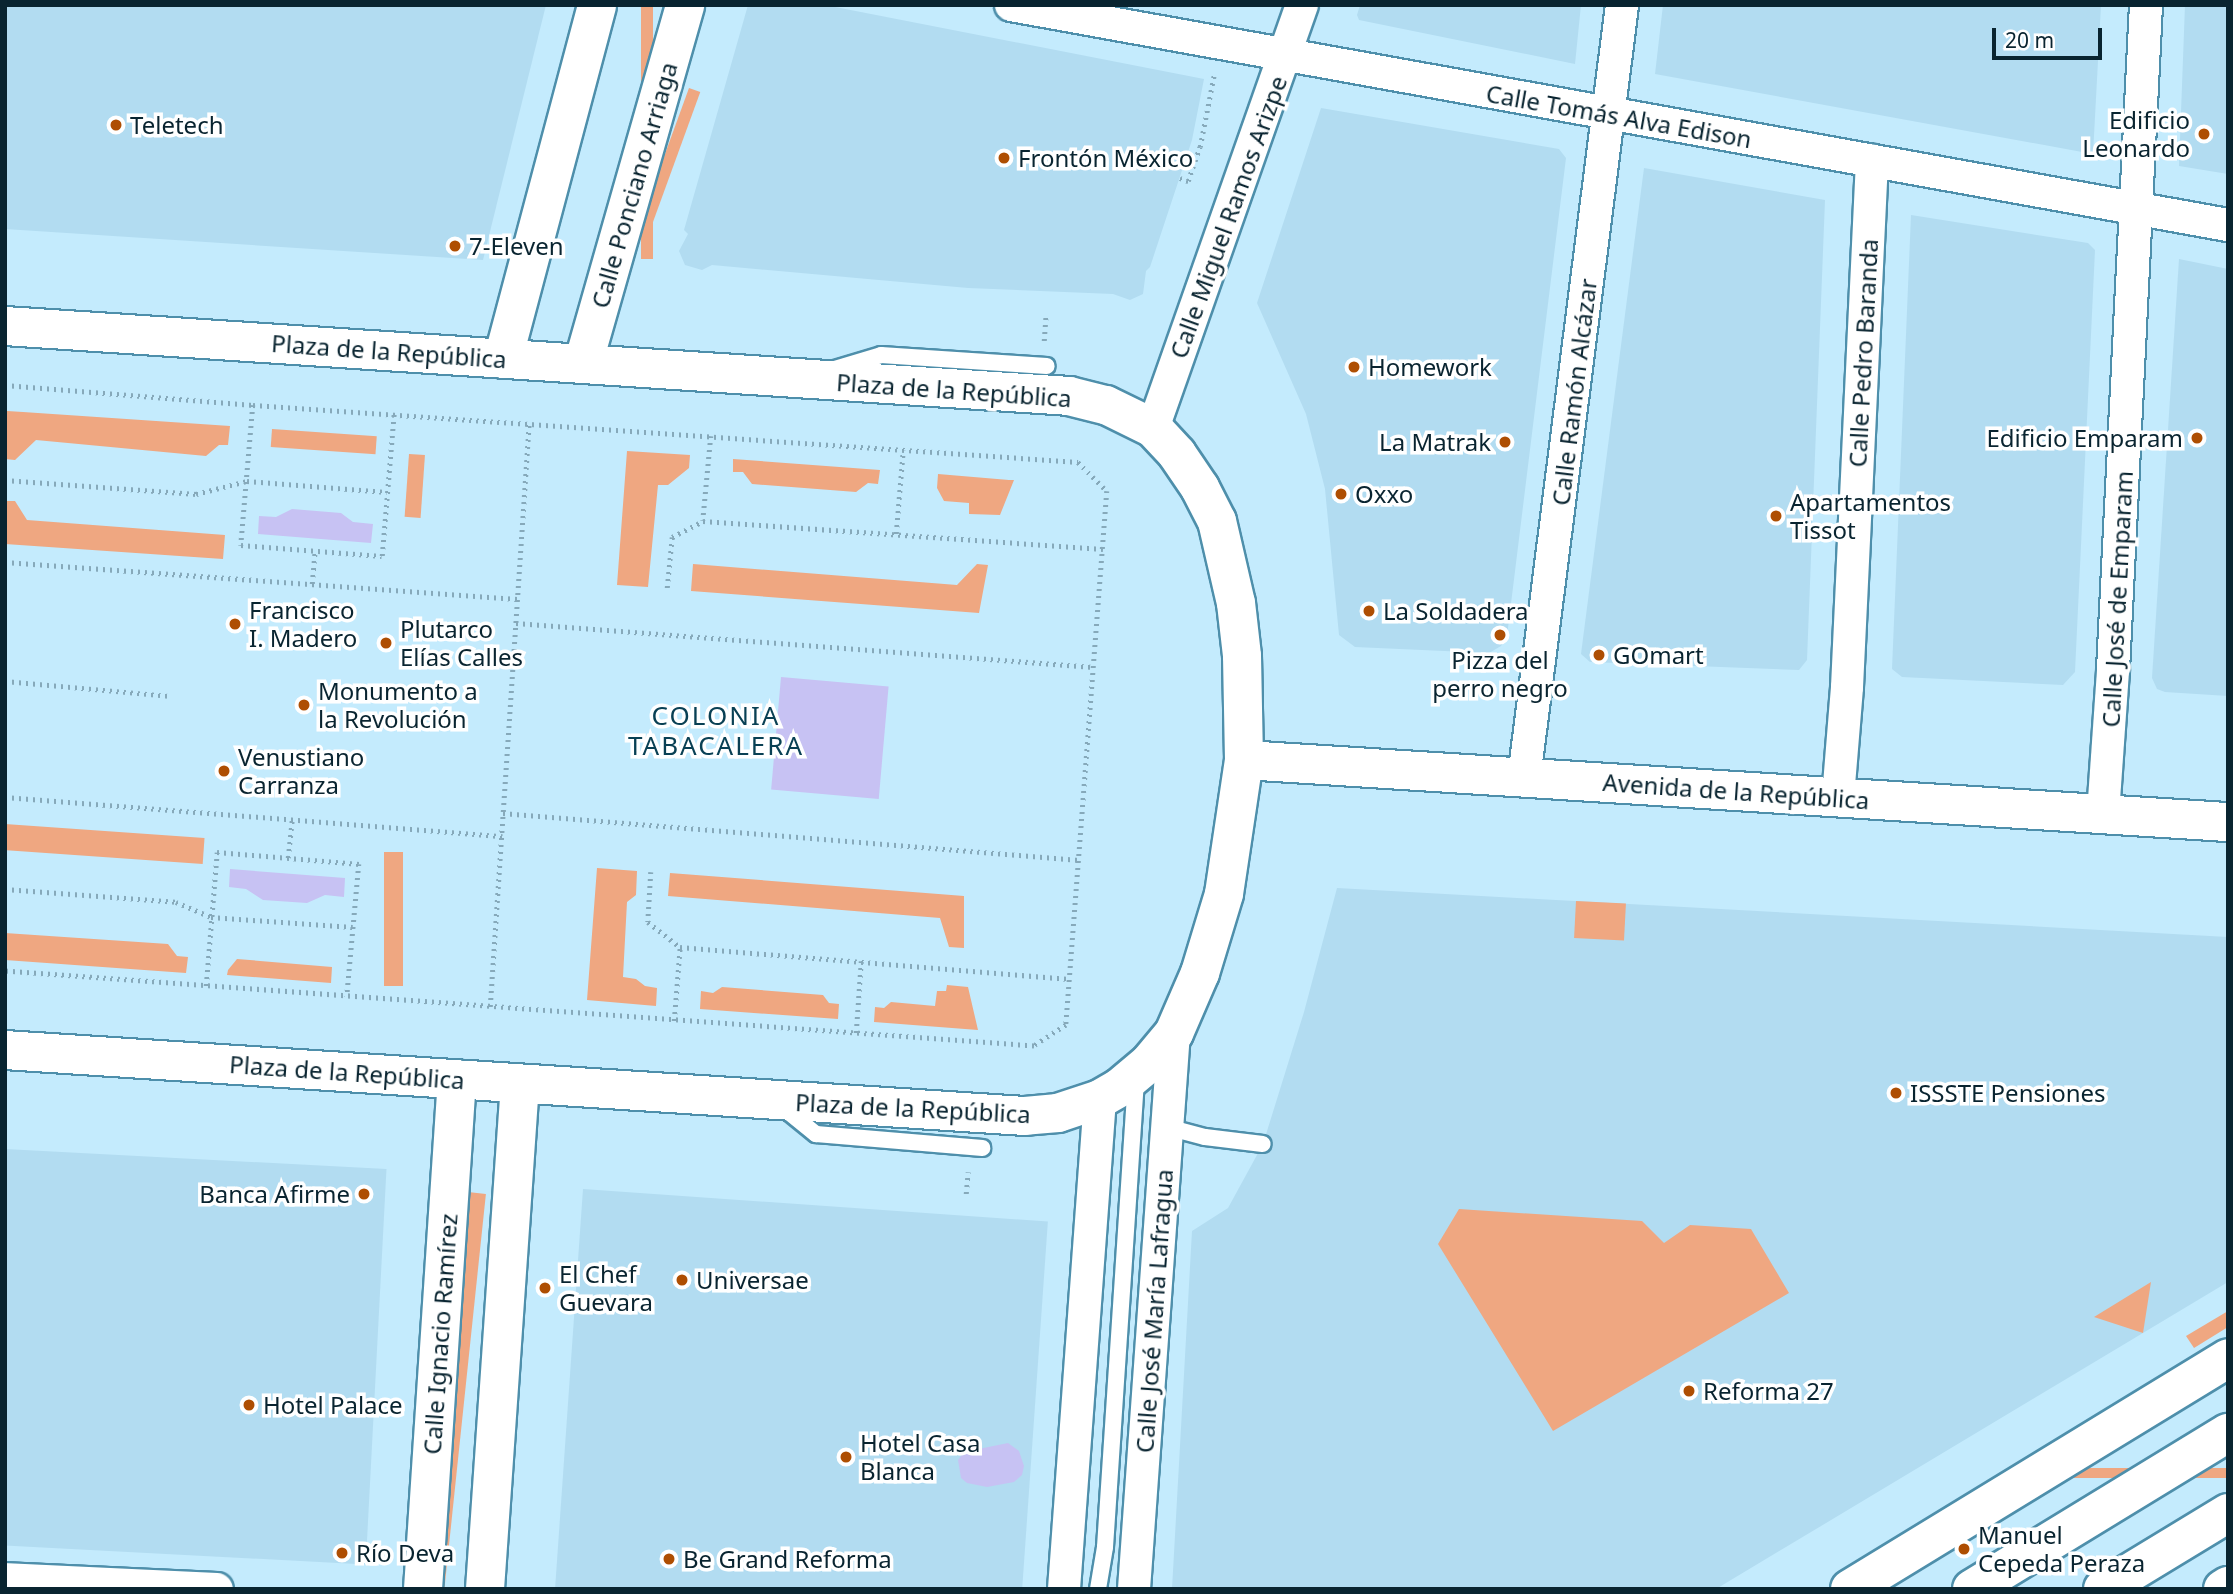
<!DOCTYPE html>
<meta charset="utf-8">
<style>
body{margin:0}
#map{position:relative;width:2233px;height:1594px;overflow:hidden;background:#c4ebfd;font-family:"Noto Sans",sans-serif}
div>[style]{position:absolute}
[style*='--x']{left:calc(var(--x)*1px);top:calc(var(--y)*1px);width:calc(var(--w)*1px);rotate:calc(var(--a)*1deg)}
.built>*{inset:0;background:#b2dcf1;transform-origin:0 0}
.green>*{inset:0;background:#efa781;transform-origin:0 0}
.water>*{inset:0;background:#c7c2f3;transform-origin:0 0}
.path>*{height:4.5px;margin-top:-2.25px;transform-origin:0;background:repeating-linear-gradient(90deg,#86a9ba 0 2px,transparent 0 7px)}
.roads{filter:drop-shadow(2px 0 #4e8fab) drop-shadow(-2px 0 #4e8fab) drop-shadow(0 2px #4e8fab) drop-shadow(0 -2px #4e8fab)}
.service>*{height:16px;margin:-8px;padding:0 8px;transform-origin:8px;border-radius:8px;background:#fff}
.minor>*{height:32px;margin:-16px;padding:0 16px;transform-origin:16px;border-radius:16px;background:#fff}
.tertiary>*{height:38px;margin:-19px;padding:0 19px;transform-origin:19px;border-radius:19px;background:#fff}
.secondary>*{height:38px;margin:-19px;padding:0 19px;transform-origin:19px;border-radius:19px;background:#fff}
.dots>*{width:19px;height:19px;translate:-50% -50%;box-sizing:border-box;border:4px solid #fff;border-radius:50%}
span{translate:-50% -50%;white-space:nowrap;text-align:center;line-height:1.15;-webkit-text-stroke:7px #fff;paint-order:stroke}
.street-label{font-size:24px;color:#092430}
.poi-label{font-size:24px;color:#092430}
.right{translate:-100% -50%;text-align:right}
.left{translate:0 -50%;text-align:left}
.neighbourhood-label{font-size:26px;color:#094054;letter-spacing:2px}
.frame{position:absolute;inset:0;border:7px solid #092430;pointer-events:none}
.scale{position:absolute;left:1992px;top:28px;width:110px;height:32px;box-sizing:border-box;border:4px solid #092430;border-top:0;padding-left:9px;font-size:21px;line-height:24px;white-space:nowrap;color:#092430;-webkit-text-stroke:5px #fff;paint-order:stroke}
</style>
<div id="map">
<div class="built">
<i style="clip-path:polygon(5px 5px,546px 5px,483px 260px,5px 229px)"></i>
<i style="clip-path:polygon(748px 5px,825px 5px,1204px 79px,1192px 140px,1150px 267px,1146px 271px,1143px 294px,1130px 300px,1113px 294px,968px 288px,712px 265px,702px 270px,685px 265px,679px 251px,688px 234px,684px 230px)"></i>
<i style="clip-path:polygon(1360px 5px,1581px 5px,1575px 64px,1359px 20px,1357px 15px)"></i>
<i style="clip-path:polygon(1663px 5px,2101px 5px,2093px 154px,1655px 74px)"></i>
<i style="clip-path:polygon(2185px 5px,2228px 5px,2228px 174px,2179px 166px)"></i>
<i style="clip-path:polygon(1321px 108px,1559px 149px,1566px 158px,1507px 636px,1501px 646px,1489px 653px,1355px 647px,1339px 635px,1325px 489px,1306px 414px,1257px 303px)"></i>
<i style="clip-path:polygon(1644px 168px,1825px 200px,1807px 660px,1799px 670px,1590px 662px,1581px 654px)"></i>
<i style="clip-path:polygon(1911px 215px,2088px 243px,2095px 250px,2075px 672px,2063px 685px,1902px 677px,1892px 669px)"></i>
<i style="clip-path:polygon(2179px 259px,2228px 269px,2228px 696px,2165px 692px,2157px 689px,2152px 678px)"></i>
<i style="clip-path:polygon(1337px 888px,2228px 937px,2228px 1282px,1716px 1589px,1172px 1589px,1192px 1231px,1228px 1208px,1263px 1144px,1304px 1012px)"></i>
<i style="left:5px;top:1149px;width:382px;height:396px;rotate:3deg"></i>
<i style="left:583px;top:1189px;width:466px;height:401px;rotate:4deg"></i>
</div>
<div class="green">
<i style="left:641px;top:5px;width:12px;height:254px"></i>
<i style="left:689px;top:88px;width:12px;height:155px;rotate:20deg"></i>
<i style="clip-path:polygon(7px 411px,23px 412px,230px 426px,228px 445px,219px 445px,206px 456px,36px 440px,15px 460px,5px 459px)"></i>
<i style="left:272px;top:429px;width:105px;height:18px;rotate:4deg"></i>
<i style="clip-path:polygon(627px 451px,690px 455px,689px 468px,668px 485px,658px 485px,648px 587px,617px 585px)"></i>
<i style="left:409px;top:454px;width:16px;height:63px;rotate:4deg"></i>
<i style="clip-path:polygon(733px 459px,880px 470px,878px 484px,868px 483px,856px 492px,752px 484px,743px 472px,733px 472px)"></i>
<i style="clip-path:polygon(938px 474px,1009px 480px,1014px 480px,1000px 515px,969px 514px,969px 503px,944px 501px,937px 488px)"></i>
<i style="clip-path:polygon(5px 501px,15px 501px,27px 520px,225px 535px,223px 559px,5px 544px)"></i>
<i style="clip-path:polygon(693px 564px,957px 585px,977px 564px,988px 565px,979px 613px,691px 591px)"></i>
<i style="left:5px;top:824px;width:200px;height:26px;rotate:4deg"></i>
<i style="left:384px;top:852px;width:19px;height:134px"></i>
<i style="clip-path:polygon(597px 868px,637px 871px,636px 895px,627px 902px,623px 977px,636px 979px,645px 986px,657px 988px,656px 1006px,587px 1000px)"></i>
<i style="clip-path:polygon(670px 873px,964px 896px,964px 948px,949px 947px,940px 918px,668px 896px)"></i>
<i style="left:1576px;top:901px;width:50px;height:37px;rotate:3deg"></i>
<i style="clip-path:polygon(5px 933px,168px 944px,177px 956px,188px 957px,186px 973px,5px 960px)"></i>
<i style="clip-path:polygon(237px 959px,332px 967px,331px 983px,227px 975px,228px 970px)"></i>
<i style="clip-path:polygon(947px 985px,968px 987px,978px 1030px,874px 1022px,875px 1007px,884px 1008px,891px 1002px,935px 1006px,937px 991px,946px 991px)"></i>
<i style="clip-path:polygon(722px 987px,823px 995px,829px 1003px,839px 1004px,838px 1019px,700px 1009px,701px 991px,713px 993px)"></i>
<i style="left:468px;top:1192px;width:18px;height:398px;rotate:6deg"></i>
<i style="clip-path:polygon(1459px 1209px,1642px 1221px,1664px 1243px,1690px 1225px,1751px 1229px,1789px 1293px,1553px 1431px,1438px 1244px)"></i>
<i style="clip-path:polygon(2151px 1282px,2143px 1333px,2094px 1317px)"></i>
<i style="clip-path:polygon(2228px 1311px,2228px 1327px,2194px 1348px,2186px 1336px)"></i>
<i style="left:2228px;top:1468px;width:10px;height:167px;rotate:90deg"></i>
</div>
<div class="water">
<i style="clip-path:polygon(292px 509px,341px 513px,353px 522px,373px 524px,371px 543px,258px 534px,259px 516px,276px 517px)"></i>
<i style="left:781px;top:677px;width:108px;height:113px;rotate:5deg"></i>
<i style="clip-path:polygon(230px 869px,345px 878px,344px 897px,325px 895px,307px 903px,263px 900px,246px 889px,229px 887px)"></i>
<i style="clip-path:polygon(1008px 1443px,1019px 1451px,1024px 1466px,1022px 1475px,1014px 1482px,987px 1487px,967px 1483px,961px 1478px,958px 1460px,964px 1452px)"></i>
</div>
<div class="path">
<i style="--x:1180;--y:178;--w:9;--a:21"></i>
<i style="--x:1188;--y:181;--w:36;--a:-71"></i>
<i style="--x:1200;--y:147;--w:73;--a:-79"></i>
<i style="--x:1044;--y:341;--w:28;--a:-86"></i>
<i style="--x:5;--y:385;--w:249;--a:4.6"></i>
<i style="--x:253;--y:405;--w:827;--a:3.95"></i>
<i style="--x:1078;--y:462;--w:41;--a:45"></i>
<i style="--x:1107;--y:491;--w:536;--a:94.39"></i>
<i style="--x:1066;--y:1025;--w:38;--a:147"></i>
<i style="--x:1034;--y:1046;--w:1032;--a:-175.83"></i>
<i style="--x:253;--y:405;--w:141;--a:94.9"></i>
<i style="--x:241;--y:545;--w:141;--a:4.5"></i>
<i style="--x:382;--y:556;--w:143;--a:-85.2"></i>
<i style="--x:711;--y:436;--w:85;--a:95.4"></i>
<i style="--x:703;--y:521;--w:401;--a:4"></i>
<i style="--x:5;--y:480;--w:192;--a:4.2"></i>
<i style="--x:196;--y:494;--w:53;--a:-14.3"></i>
<i style="--x:247;--y:481;--w:140;--a:4.5"></i>
<i style="--x:896;--y:534;--w:84;--a:-85.2"></i>
<i style="--x:5;--y:562;--w:514;--a:4.13"></i>
<i style="--x:312;--y:584;--w:33;--a:-85"></i>
<i style="--x:667;--y:588;--w:51;--a:-84.4"></i>
<i style="--x:672;--y:537;--w:35;--a:-27"></i>
<i style="--x:516;--y:623;--w:579;--a:4.36"></i>
<i style="--x:5;--y:681;--w:167;--a:5.2"></i>
<i style="--x:5;--y:797;--w:499;--a:4.5"></i>
<i style="--x:503;--y:813;--w:578;--a:4.66"></i>
<i style="--x:288;--y:858;--w:38;--a:-84"></i>
<i style="--x:651;--y:872;--w:50;--a:93.4"></i>
<i style="--x:648;--y:922;--w:41;--a:38"></i>
<i style="--x:5;--y:889;--w:171;--a:4.3"></i>
<i style="--x:176;--y:902;--w:38;--a:23"></i>
<i style="--x:211;--y:917;--w:142;--a:4"></i>
<i style="--x:206;--y:986;--w:134;--a:-85.3"></i>
<i style="--x:217;--y:852;--w:143;--a:4.8"></i>
<i style="--x:359;--y:864;--w:133;--a:95.2"></i>
<i style="--x:490;--y:1007;--w:585;--a:-86.18"></i>
<i style="--x:674;--y:1021;--w:74;--a:-85.4"></i>
<i style="--x:680;--y:947;--w:391;--a:4.7"></i>
<i style="--x:856;--y:1033;--w:72;--a:-86"></i>
<i style="--x:966;--y:1194;--w:22;--a:-85"></i>
</div>
<div class="roads">
<div class="service">
<i style="--x:835;--y:369;--w:48;--a:-16.9"></i>
<i style="--x:881;--y:355;--w:166;--a:3.8"></i>
<i style="--x:785;--y:1109;--w:40;--a:39"></i>
<i style="--x:816;--y:1134;--w:167;--a:4.8"></i>
<i style="--x:1167;--y:1127;--w:39;--a:15"></i>
<i style="--x:1205;--y:1137;--w:58;--a:6.9"></i>
<i style="--x:1098;--y:1589;--w:43;--a:-80.5"></i>
<i style="--x:1105;--y:1547;--w:470;--a:-86.2"></i>
</div>
<div class="minor">
<i style="--x:1011;--y:5;--w:1237;--a:10.25"></i>
<i style="--x:1153;--y:428;--w:448;--a:-70.6"></i>
<i style="--x:1524;--y:778;--w:779;--a:-82.77"></i>
<i style="--x:1838;--y:797;--w:110;--a:-85.3"></i>
<i style="--x:1847;--y:687;--w:527;--a:-87.28"></i>
<i style="--x:2103;--y:814;--w:144;--a:-86"></i>
<i style="--x:2113;--y:670;--w:666;--a:-87.16"></i>
<i style="--x:5;--y:1579;--w:212;--a:2.7"></i>
<i style="--x:1064;--y:1589;--w:491;--a:-85.8"></i>
<i style="--x:1134;--y:1589;--w:557;--a:-85.89"></i>
</div>
<div class="tertiary">
<i style="--x:503;--y:359;--w:366;--a:-75.1"></i>
<i style="--x:583;--y:364;--w:373;--a:-74.1"></i>
<i style="--x:423;--y:1589;--w:511;--a:-86.19"></i>
<i style="--x:485;--y:1589;--w:506;--a:-86.04"></i>
<i style="--x:1850;--y:1589;--w:443;--a:-31.4"></i>
<i style="--x:2223;--y:1589;--w:6;--a:-31"></i>
</div>
<div class="secondary">
<i style="--x:5;--y:326;--w:1066;--a:3.76"></i>
<i style="--x:1069;--y:396;--w:38;--a:14"></i>
<i style="--x:1106;--y:405;--w:52;--a:26.1"></i>
<i style="--x:1153;--y:428;--w:35;--a:47"></i>
<i style="--x:1177;--y:454;--w:41;--a:55.9"></i>
<i style="--x:1200;--y:488;--w:37;--a:63"></i>
<i style="--x:1217;--y:521;--w:84;--a:77"></i>
<i style="--x:1236;--y:603;--w:53;--a:83.5"></i>
<i style="--x:1242;--y:656;--w:104;--a:88.9"></i>
<i style="--x:1244;--y:760;--w:135;--a:98.5"></i>
<i style="--x:1224;--y:894;--w:83;--a:106.9"></i>
<i style="--x:1200;--y:973;--w:65;--a:113.4"></i>
<i style="--x:1174;--y:1033;--w:38;--a:130"></i>
<i style="--x:1150;--y:1062;--w:40;--a:140"></i>
<i style="--x:1119;--y:1088;--w:22;--a:150"></i>
<i style="--x:1100;--y:1099;--w:44;--a:161.6"></i>
<i style="--x:1058;--y:1113;--w:33;--a:175"></i>
<i style="--x:1025;--y:1116;--w:1022;--a:-176.3"></i>
<i style="--x:1244;--y:760;--w:986;--a:3.61"></i>
<i style="--x:1972;--y:1589;--w:300;--a:-31.4"></i>
<i style="--x:2103;--y:1589;--w:146;--a:-31.3"></i>
</div>
</div>
<div class="dots">
<i style="left:116px;top:125px;background:#ae4e02"></i>
<i style="left:2204px;top:134px;background:#ae4e02"></i>
<i style="left:1004px;top:158px;background:#ae4e02"></i>
<i style="left:455px;top:246px;background:#ae4e02"></i>
<i style="left:1354px;top:367px;background:#ae4e02"></i>
<i style="left:2197px;top:438px;background:#ae4e02"></i>
<i style="left:1505px;top:442px;background:#ae4e02"></i>
<i style="left:1341px;top:494px;background:#ae4e02"></i>
<i style="left:1776px;top:516px;background:#ae4e02"></i>
<i style="left:1369px;top:611px;background:#ae4e02"></i>
<i style="left:235px;top:624px;background:#ae4e02"></i>
<i style="left:1500px;top:635px;background:#ae4e02"></i>
<i style="left:386px;top:643px;background:#ae4e02"></i>
<i style="left:1599px;top:655px;background:#ae4e02"></i>
<i style="left:304px;top:705px;background:#ae4e02"></i>
<i style="left:224px;top:771px;background:#ae4e02"></i>
<i style="left:1896px;top:1093px;background:#ae4e02"></i>
<i style="left:364px;top:1194px;background:#ae4e02"></i>
<i style="left:682px;top:1280px;background:#ae4e02"></i>
<i style="left:545px;top:1288px;background:#ae4e02"></i>
<i style="left:1689px;top:1391px;background:#ae4e02"></i>
<i style="left:249px;top:1405px;background:#ae4e02"></i>
<i style="left:846px;top:1457px;background:#ae4e02"></i>
<i style="left:1964px;top:1549px;background:#ae4e02"></i>
<i style="left:342px;top:1553px;background:#ae4e02"></i>
<i style="left:669px;top:1559px;background:#ae4e02"></i>
</div>
<div class="street-label">
<span style="left:1619px;top:116px;rotate:10deg">Calle Tomás Alva Edison</span>
<span style="left:634px;top:185px;rotate:-74deg">Calle Ponciano Arriaga</span>
<span style="left:1228px;top:217px;rotate:-70deg">Calle Miguel Ramos Arizpe</span>
<span style="left:389px;top:351px;rotate:4deg">Plaza de la República</span>
<span style="left:1863px;top:353px;rotate:-87deg">Calle Pedro Baranda</span>
<span style="left:954px;top:390px;rotate:4deg">Plaza de la República</span>
<span style="left:1574px;top:392px;rotate:-83deg">Calle Ramón Alcázar</span>
<span style="left:2117px;top:599px;rotate:-87deg">Calle José de Emparam</span>
<span style="left:1736px;top:791px;rotate:4deg">Avenida de la República</span>
<span style="left:347px;top:1072px;rotate:4deg">Plaza de la República</span>
<span style="left:913px;top:1108px;rotate:3deg">Plaza de la República</span>
<span style="left:1154px;top:1311px;rotate:-86deg">Calle José María Lafragua</span>
<span style="left:440px;top:1334px;rotate:-86deg">Calle Ignacio Ramírez</span>
</div>
<div class="poi-label">
<span class="right" style="left:2190px;top:134px">Edificio<br>Leonardo</span>
<span class="left" style="left:130px;top:125px">Teletech</span>
<span class="left" style="left:1018px;top:158px">Frontón México</span>
<span class="left" style="left:469px;top:246px">7-Eleven</span>
<span class="left" style="left:1368px;top:367px">Homework</span>
<span class="right" style="left:2183px;top:438px">Edificio Emparam</span>
<span class="right" style="left:1491px;top:442px">La Matrak</span>
<span class="left" style="left:1355px;top:494px">Oxxo</span>
<span class="left" style="left:1790px;top:516px">Apartamentos<br>Tissot</span>
<span class="left" style="left:249px;top:624px">Francisco<br>I. Madero</span>
<span class="left" style="left:1383px;top:611px">La Soldadera</span>
<span class="left" style="left:400px;top:643px">Plutarco<br>Elías Calles</span>
<span class="left" style="left:1613px;top:655px">GOmart</span>
<span style="left:1500px;top:674px">Pizza del<br>perro negro</span>
<span class="left" style="left:318px;top:705px">Monumento a<br>la Revolución</span>
<span class="left" style="left:238px;top:771px">Venustiano<br>Carranza</span>
<span class="left" style="left:1910px;top:1093px">ISSSTE Pensiones</span>
<span class="right" style="left:350px;top:1194px">Banca Afirme</span>
<span class="left" style="left:559px;top:1288px">El Chef<br>Guevara</span>
<span class="left" style="left:696px;top:1280px">Universae</span>
<span class="left" style="left:1703px;top:1391px">Reforma 27</span>
<span class="left" style="left:263px;top:1405px">Hotel Palace</span>
<span class="left" style="left:860px;top:1457px">Hotel Casa<br>Blanca</span>
<span class="left" style="left:1978px;top:1549px">Manuel<br>Cepeda Peraza</span>
<span class="left" style="left:356px;top:1553px">Río Deva</span>
<span class="left" style="left:683px;top:1559px">Be Grand Reforma</span>
</div>
<div class="neighbourhood-label">
<span style="left:716px;top:731px">COLONIA<br>TABACALERA</span>
</div>
<div class="frame"></div>
<div class="scale">20 m</div>
</div>
